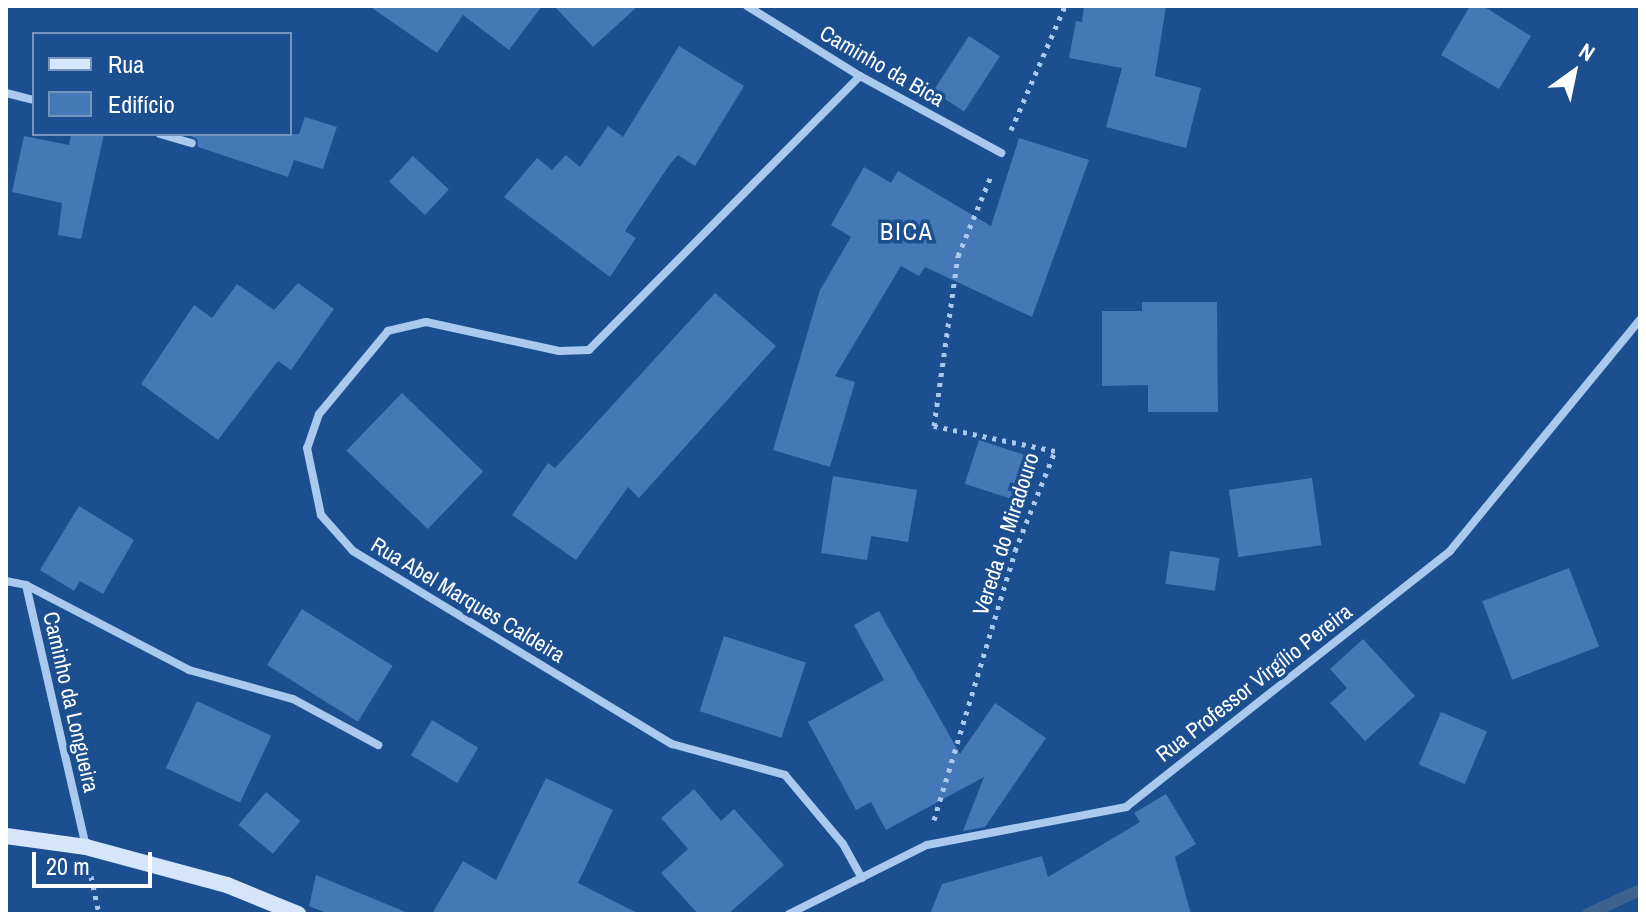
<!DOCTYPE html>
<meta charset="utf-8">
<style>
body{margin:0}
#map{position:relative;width:1646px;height:920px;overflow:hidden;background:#1b4f8f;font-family:"Archivo Narrow",sans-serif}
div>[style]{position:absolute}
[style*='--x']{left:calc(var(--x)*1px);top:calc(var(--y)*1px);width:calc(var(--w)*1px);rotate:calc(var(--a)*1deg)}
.stream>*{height:12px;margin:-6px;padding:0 6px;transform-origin:6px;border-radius:6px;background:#3c6290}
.building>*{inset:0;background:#4478b7;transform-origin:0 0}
.path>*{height:5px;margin-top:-2.5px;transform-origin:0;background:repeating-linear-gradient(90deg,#a9c9ee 0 4px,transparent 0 10px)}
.street>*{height:8px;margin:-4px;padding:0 4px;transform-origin:4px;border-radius:4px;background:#a9c9ee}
.secondary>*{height:16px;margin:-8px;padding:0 8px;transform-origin:8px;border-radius:8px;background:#d6e6fa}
span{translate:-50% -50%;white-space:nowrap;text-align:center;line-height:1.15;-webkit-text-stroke:7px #1b4f8f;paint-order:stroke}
.street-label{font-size:22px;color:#fff}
.neighbourhood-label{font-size:24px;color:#fff;letter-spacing:2px}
.frame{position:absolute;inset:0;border:8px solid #fff;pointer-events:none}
.legend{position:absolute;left:32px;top:32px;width:260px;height:104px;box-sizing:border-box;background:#1b4f8f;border:2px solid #7695bc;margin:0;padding:10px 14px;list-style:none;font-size:24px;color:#fff}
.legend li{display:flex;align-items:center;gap:16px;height:40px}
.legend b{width:40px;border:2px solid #7695bc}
.north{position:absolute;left:1534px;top:32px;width:80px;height:80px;-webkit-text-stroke:6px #1b4f8f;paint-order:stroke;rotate:33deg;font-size:22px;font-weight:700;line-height:32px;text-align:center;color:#fff}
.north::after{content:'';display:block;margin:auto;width:28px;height:36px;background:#fff;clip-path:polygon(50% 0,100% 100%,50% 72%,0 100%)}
.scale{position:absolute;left:32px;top:852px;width:120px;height:36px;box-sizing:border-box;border:4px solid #fff;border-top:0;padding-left:10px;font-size:24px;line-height:28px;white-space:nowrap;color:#fff;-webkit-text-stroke:6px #1b4f8f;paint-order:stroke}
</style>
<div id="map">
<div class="stream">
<i style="--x:1588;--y:914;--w:57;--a:-24.8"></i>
</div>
<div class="building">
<i style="clip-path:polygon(369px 6px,542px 6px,509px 50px,463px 15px,437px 53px)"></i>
<i style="clip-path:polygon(554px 6px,638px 6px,593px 47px)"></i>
<i style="clip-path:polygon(1084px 6px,1166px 6px,1155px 76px,1201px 88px,1186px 148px,1106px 127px,1122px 68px,1069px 58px,1076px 21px,1082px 22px)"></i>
<i style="clip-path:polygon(1470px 6px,1483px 6px,1531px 36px,1499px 89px,1441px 55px)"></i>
<i style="left:969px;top:36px;width:37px;height:66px;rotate:33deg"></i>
<i style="clip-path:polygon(679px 46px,744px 86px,695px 166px,678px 155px,670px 164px,625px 231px,636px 238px,610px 277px,504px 197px,537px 158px,552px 170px,566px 155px,580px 167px,608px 126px,623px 137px)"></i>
<i style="clip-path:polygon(305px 117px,337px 127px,323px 169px,294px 160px,288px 177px,198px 147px,197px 139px,186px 134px,299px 134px)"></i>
<i style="clip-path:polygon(71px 134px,104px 134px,81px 239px,58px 235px,62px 203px,12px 192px,24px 136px,69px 145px)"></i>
<i style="clip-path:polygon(1019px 138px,1089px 160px,1032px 317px,925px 267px,919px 276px,901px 266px,835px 376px,855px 382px,830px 467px,773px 450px,820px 290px,851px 237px,831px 225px,864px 167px,891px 183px,898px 171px,991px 226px)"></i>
<i style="left:413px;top:156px;width:49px;height:35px;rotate:43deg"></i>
<i style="clip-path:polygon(298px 283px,334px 309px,291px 370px,278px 361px,218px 440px,141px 384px,194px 305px,212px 318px,237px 284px,274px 310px)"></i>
<i style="clip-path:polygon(715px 293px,776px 346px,639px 498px,628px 487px,576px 560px,512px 515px,548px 463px,555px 468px)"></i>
<i style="clip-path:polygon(1142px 302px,1217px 302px,1218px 412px,1148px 412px,1148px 385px,1102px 386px,1102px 311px,1142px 311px)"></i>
<i style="left:402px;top:393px;width:113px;height:80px;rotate:44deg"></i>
<i style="left:979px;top:440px;width:54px;height:46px;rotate:18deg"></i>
<i style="clip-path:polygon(833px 476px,917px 490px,908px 542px,871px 536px,867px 560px,821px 553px)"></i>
<i style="left:1312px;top:478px;width:68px;height:84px;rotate:82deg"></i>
<i style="clip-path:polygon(79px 506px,134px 540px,103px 594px,80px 581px,74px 591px,40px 570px)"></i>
<i style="left:1170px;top:551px;width:50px;height:33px;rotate:8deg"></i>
<i style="left:1569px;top:568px;width:84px;height:93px;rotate:69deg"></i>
<i style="left:302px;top:609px;width:107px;height:66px;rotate:32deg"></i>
<i style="clip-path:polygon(879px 611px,960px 754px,995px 703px,1046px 738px,985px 827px,963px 831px,984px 777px,886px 830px,871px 802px,856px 810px,808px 722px,884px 680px,854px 625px)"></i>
<i style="left:724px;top:636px;width:86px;height:79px;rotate:18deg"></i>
<i style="clip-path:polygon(1363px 639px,1415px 696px,1365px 741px,1330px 703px,1347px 688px,1330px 669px)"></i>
<i style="left:197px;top:701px;width:82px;height:74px;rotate:25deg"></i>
<i style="left:1441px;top:712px;width:50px;height:57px;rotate:23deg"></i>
<i style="left:432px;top:720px;width:54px;height:41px;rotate:31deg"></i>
<i style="clip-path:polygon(546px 778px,613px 810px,578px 883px,639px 914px,432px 914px,463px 861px,496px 880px)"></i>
<i style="clip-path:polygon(694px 789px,721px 821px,734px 809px,784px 865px,728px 914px,698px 914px,661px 873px,688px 849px,661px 818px)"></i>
<i style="left:266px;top:792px;width:45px;height:43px;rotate:40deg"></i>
<i style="clip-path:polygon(1166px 794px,1196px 844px,1175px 857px,1191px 914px,930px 914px,942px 884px,1042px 856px,1048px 877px,1140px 822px,1134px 813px)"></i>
<i style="clip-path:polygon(316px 875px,408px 913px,408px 914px,329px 914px,309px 906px)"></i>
</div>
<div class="path">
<i style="--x:1011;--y:130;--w:135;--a:-66.5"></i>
<i style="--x:934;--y:820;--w:281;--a:-73.2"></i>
<i style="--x:1015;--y:551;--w:108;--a:-68.2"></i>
<i style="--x:1055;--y:451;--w:124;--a:-168.3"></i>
<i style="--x:934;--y:426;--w:172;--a:-82"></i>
<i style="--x:958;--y:256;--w:87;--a:-67.6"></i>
<i style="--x:91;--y:876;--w:39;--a:78"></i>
</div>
<div class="street">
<i style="--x:747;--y:6;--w:133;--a:31.8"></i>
<i style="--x:860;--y:76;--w:161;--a:28.6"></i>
<i style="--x:860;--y:76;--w:385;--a:134.7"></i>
<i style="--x:589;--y:350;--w:30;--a:178"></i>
<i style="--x:559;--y:351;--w:136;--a:-167.7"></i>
<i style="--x:426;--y:322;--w:39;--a:167"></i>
<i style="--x:388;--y:331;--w:108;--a:129.7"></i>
<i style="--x:319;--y:414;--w:36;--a:109"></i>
<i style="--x:307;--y:448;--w:68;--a:78.2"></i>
<i style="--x:321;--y:515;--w:48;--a:48.4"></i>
<i style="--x:353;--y:551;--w:373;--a:31.2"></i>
<i style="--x:672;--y:744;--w:117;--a:15.3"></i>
<i style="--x:785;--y:775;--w:90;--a:50"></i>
<i style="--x:843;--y:844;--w:39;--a:61"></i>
<i style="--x:6;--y:93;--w:29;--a:14"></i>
<i style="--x:160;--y:134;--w:33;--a:16"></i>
<i style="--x:6;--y:581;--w:20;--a:11"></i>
<i style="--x:26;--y:585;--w:269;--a:77.1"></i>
<i style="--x:26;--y:585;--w:184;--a:27.5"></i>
<i style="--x:189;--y:670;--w:108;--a:15.6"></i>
<i style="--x:293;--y:699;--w:97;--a:28.4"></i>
<i style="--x:789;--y:914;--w:154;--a:-26.6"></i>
<i style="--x:927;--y:845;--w:203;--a:-10.8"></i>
<i style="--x:1126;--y:807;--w:413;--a:-38.3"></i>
<i style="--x:1450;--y:551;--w:299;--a:-50.6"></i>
</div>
<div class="secondary">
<i style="--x:6;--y:836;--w:81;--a:7.8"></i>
<i style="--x:86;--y:847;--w:146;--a:15.1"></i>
<i style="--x:227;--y:885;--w:77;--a:22.2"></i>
</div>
<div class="street-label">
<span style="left:882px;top:66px;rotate:30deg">Caminho da Bica</span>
<span style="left:1006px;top:534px;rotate:-72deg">Vereda do Miradouro</span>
<span style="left:468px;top:600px;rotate:31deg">Rua Abel Marques Caldeira</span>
<span style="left:1254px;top:683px;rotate:-38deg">Rua Professor Virgílio Pereira</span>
<span style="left:71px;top:702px;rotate:77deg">Caminho da Longueira</span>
</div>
<div class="neighbourhood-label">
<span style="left:907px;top:232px">BICA</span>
</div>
<div class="frame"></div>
<ul class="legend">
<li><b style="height:10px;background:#d6e6fa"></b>Rua</li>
<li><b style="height:22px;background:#4478b7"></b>Edifício</li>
</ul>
<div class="north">N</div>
<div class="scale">20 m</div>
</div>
